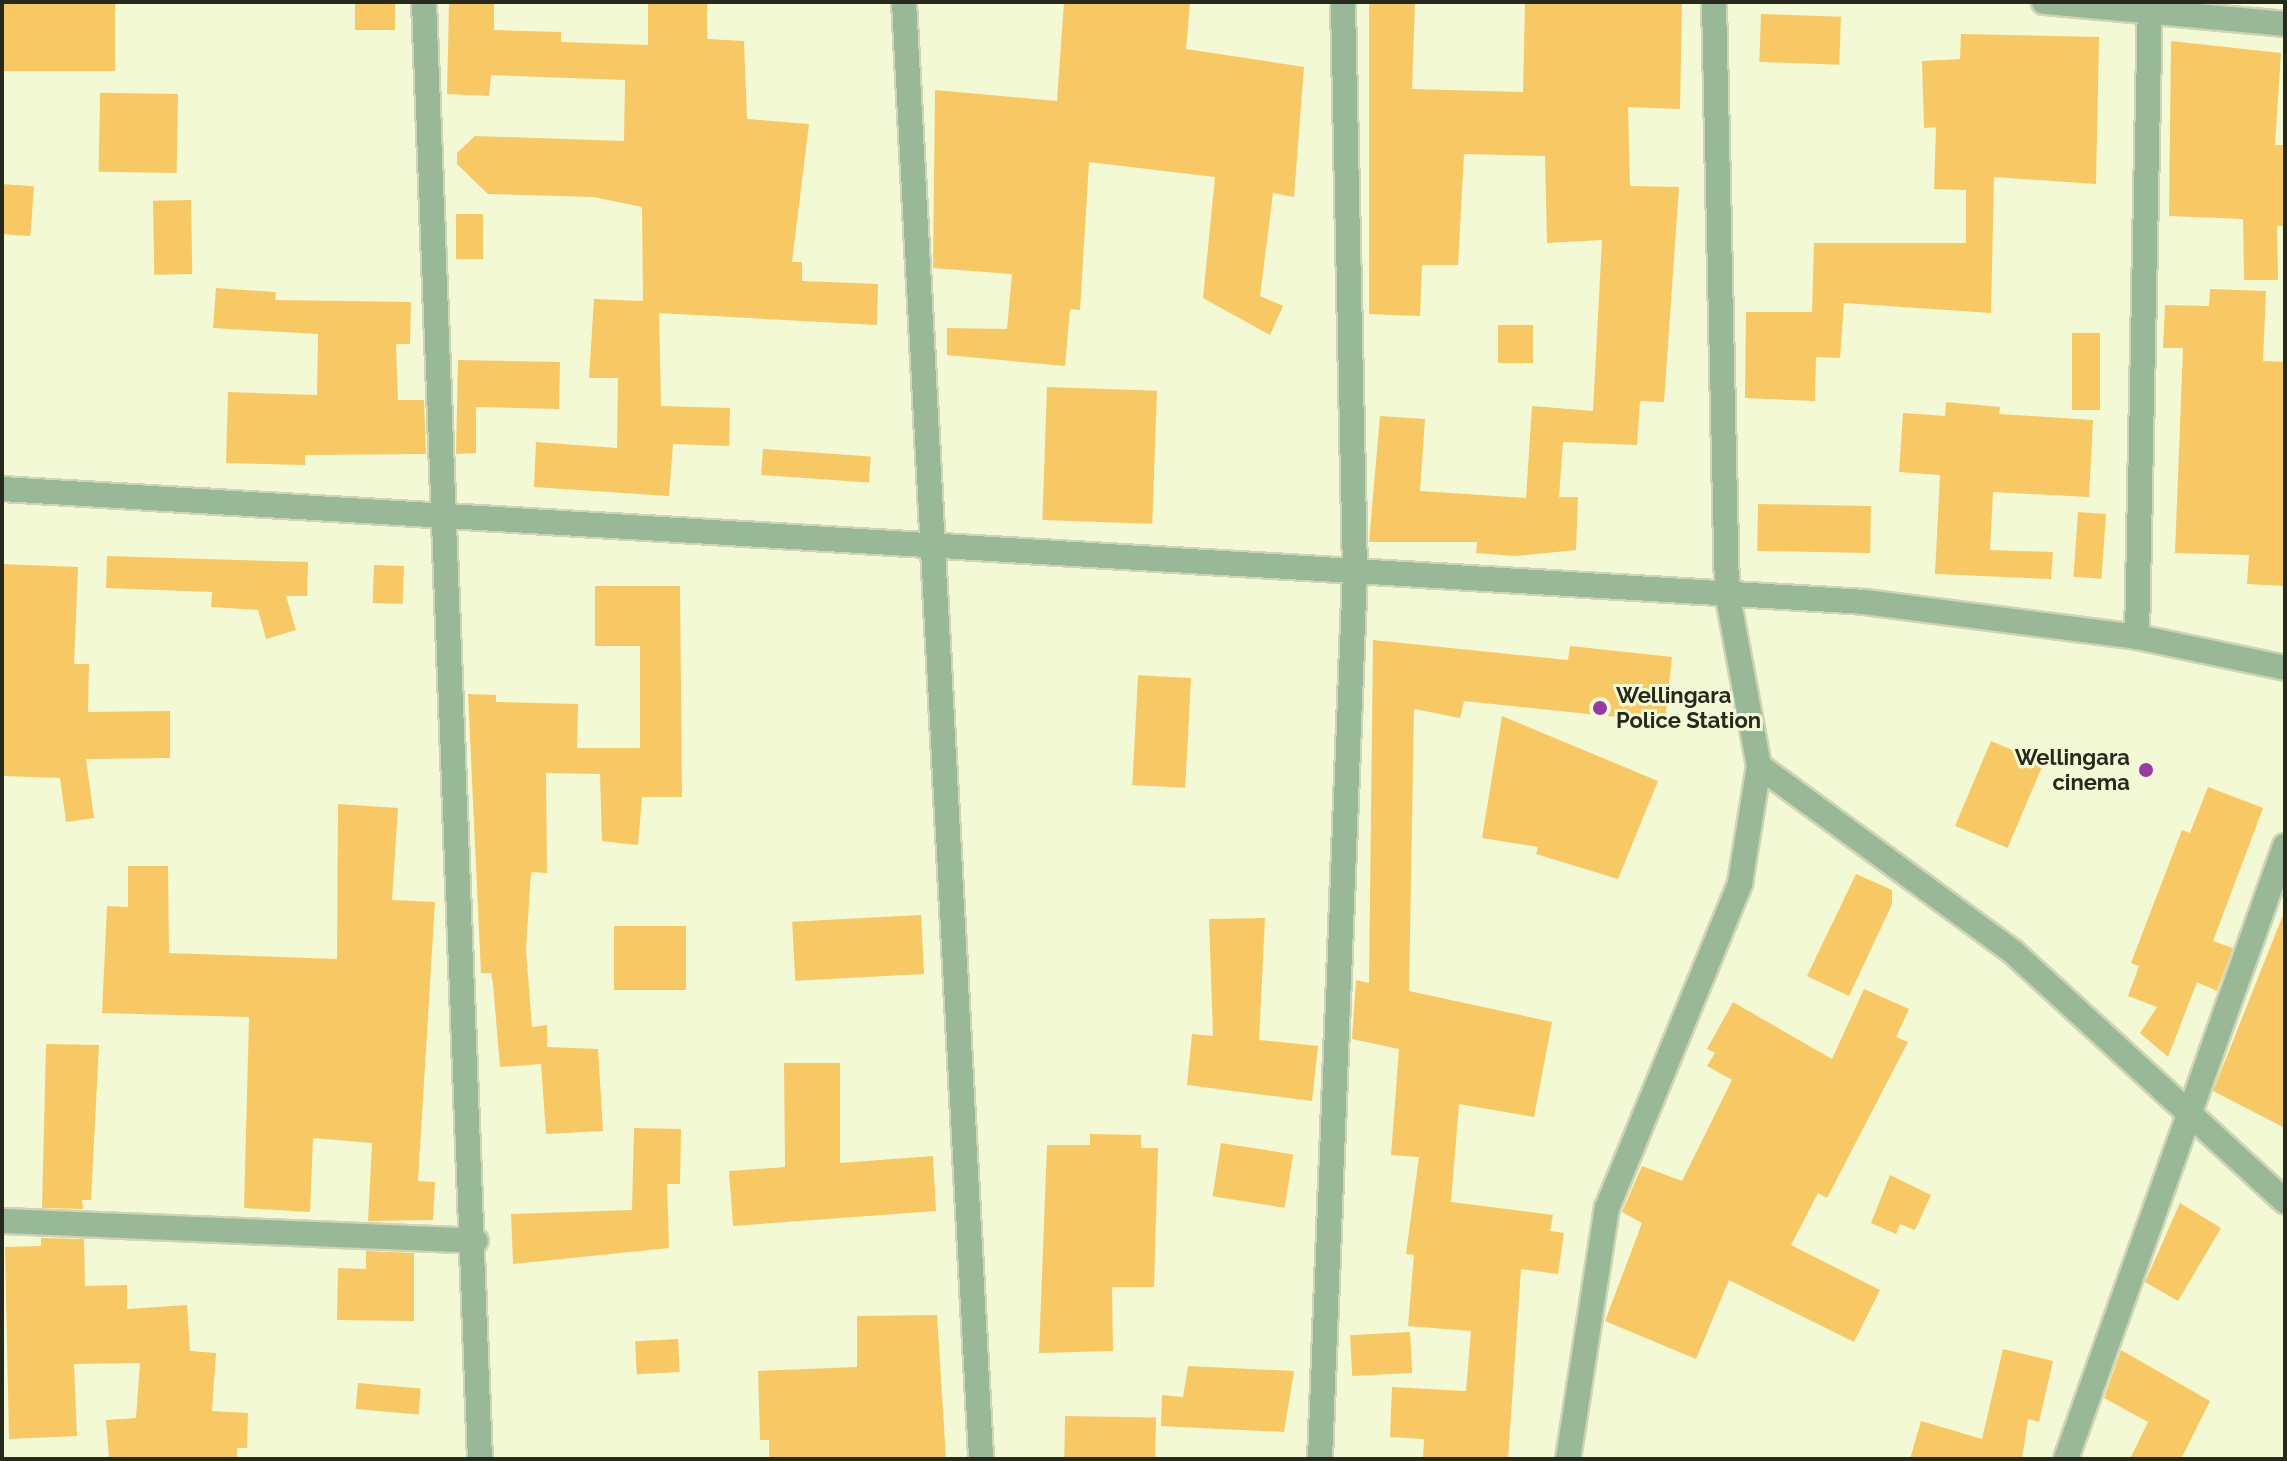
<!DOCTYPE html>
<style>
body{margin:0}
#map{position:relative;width:2287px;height:1461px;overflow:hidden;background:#f4f9d5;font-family:Raleway,sans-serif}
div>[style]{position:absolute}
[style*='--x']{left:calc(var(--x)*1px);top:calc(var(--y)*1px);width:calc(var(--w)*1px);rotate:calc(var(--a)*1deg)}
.building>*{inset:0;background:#f8c864;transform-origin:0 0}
.roads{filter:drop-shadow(2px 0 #cfd4b4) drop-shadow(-2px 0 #cfd4b4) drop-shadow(0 2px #cfd4b4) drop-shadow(0 -2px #cfd4b4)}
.minor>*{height:24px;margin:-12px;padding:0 12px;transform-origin:12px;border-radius:12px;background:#99b897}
.dots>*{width:22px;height:22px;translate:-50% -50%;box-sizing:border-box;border:4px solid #f4f9d5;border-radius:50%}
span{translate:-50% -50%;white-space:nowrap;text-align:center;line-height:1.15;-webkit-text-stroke:6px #f4f9d5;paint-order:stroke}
.poi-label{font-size:22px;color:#27291c;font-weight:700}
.left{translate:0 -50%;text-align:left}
.right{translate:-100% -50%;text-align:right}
.frame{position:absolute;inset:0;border:4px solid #27291c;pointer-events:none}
</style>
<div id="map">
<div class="building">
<i style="left:2px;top:2px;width:113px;height:69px"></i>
<i style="left:355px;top:2px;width:40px;height:28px"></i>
<i style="clip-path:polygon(449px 2px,494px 2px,494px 30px,561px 32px,561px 42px,648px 45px,648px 2px,707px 2px,707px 39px,744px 41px,747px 119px,809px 124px,792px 262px,802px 262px,802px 281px,878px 284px,877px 325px,659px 313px,661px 406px,730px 408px,729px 446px,673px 444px,669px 496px,534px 487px,536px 442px,617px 448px,618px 378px,589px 378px,594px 299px,643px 301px,642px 207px,594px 197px,488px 194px,457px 164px,457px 153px,475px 136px,624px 141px,625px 80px,491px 75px,489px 96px,447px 94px)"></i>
<i style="clip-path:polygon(1064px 2px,1190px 2px,1186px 49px,1304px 67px,1294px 197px,1273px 193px,1260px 296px,1283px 306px,1270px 335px,1203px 298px,1215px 177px,1089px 162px,1080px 310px,1070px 309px,1065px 366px,947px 355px,947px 328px,1007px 329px,1012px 274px,933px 268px,935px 90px,1057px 101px)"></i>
<i style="clip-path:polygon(1369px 2px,1415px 2px,1412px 89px,1523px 92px,1525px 2px,1682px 2px,1680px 109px,1628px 107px,1630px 186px,1679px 187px,1664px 402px,1640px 401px,1637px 445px,1563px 442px,1559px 497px,1578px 497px,1576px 550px,1516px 556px,1476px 553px,1477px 542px,1369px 542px,1380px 416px,1425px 419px,1420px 491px,1526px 498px,1532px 406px,1593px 411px,1602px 240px,1547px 243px,1545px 156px,1464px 154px,1458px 265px,1422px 265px,1420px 316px,1369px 314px)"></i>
<i style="left:1761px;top:14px;width:80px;height:48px;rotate:2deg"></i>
<i style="clip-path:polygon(1961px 34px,2099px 37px,2096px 184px,1994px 177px,1991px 313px,1844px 303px,1840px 358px,1816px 357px,1815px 401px,1745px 398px,1746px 312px,1812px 312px,1814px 243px,1966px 243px,1966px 190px,1934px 189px,1936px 127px,1924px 128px,1922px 61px,1960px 59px)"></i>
<i style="clip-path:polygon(2171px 41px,2281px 53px,2275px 145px,2285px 145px,2285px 226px,2277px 226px,2278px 280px,2244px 280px,2243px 219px,2169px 216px)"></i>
<i style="left:178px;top:94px;width:79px;height:78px;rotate:91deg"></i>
<i style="left:2px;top:184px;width:32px;height:50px;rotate:4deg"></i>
<i style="left:191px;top:200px;width:74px;height:38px;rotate:89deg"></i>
<i style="left:456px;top:214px;width:27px;height:45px"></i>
<i style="clip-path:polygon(216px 288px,276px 292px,275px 300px,411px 302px,410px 344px,396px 344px,398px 400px,424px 400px,426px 454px,305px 455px,305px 465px,226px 463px,228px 392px,317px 395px,318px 334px,213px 328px)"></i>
<i style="clip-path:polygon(2210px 289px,2266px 291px,2263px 361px,2285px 362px,2285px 586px,2247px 584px,2249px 555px,2175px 553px,2183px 348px,2163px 348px,2165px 305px,2209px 306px)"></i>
<i style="left:1498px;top:325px;width:35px;height:38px"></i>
<i style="left:2072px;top:333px;width:28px;height:77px"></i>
<i style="clip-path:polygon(458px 360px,560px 362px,559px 409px,476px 407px,476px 453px,456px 454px)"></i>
<i style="left:1047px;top:387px;width:110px;height:133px;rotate:2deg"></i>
<i style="clip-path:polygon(1946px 402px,2000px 407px,1999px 414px,2093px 420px,2089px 497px,1993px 492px,1990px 550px,2053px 552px,2051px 579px,1935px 574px,1940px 475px,1899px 472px,1903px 413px,1945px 416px)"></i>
<i style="left:763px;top:449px;width:108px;height:26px;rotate:4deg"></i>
<i style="left:1758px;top:504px;width:113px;height:47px;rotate:1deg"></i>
<i style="left:2078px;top:512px;width:28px;height:65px;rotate:4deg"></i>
<i style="clip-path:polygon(107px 556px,308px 562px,307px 596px,286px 596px,296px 630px,266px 639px,258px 610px,211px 607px,212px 592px,106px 588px)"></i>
<i style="clip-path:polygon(2px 564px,78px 567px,74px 664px,89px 664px,88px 712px,170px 711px,170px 758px,86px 759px,94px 818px,66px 822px,60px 778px,2px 776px)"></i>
<i style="left:374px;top:565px;width:30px;height:38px;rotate:2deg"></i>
<i style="clip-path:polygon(595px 586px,680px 586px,682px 797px,642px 797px,638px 845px,602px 841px,600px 774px,546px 773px,547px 873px,531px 872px,526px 950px,532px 1027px,547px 1025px,547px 1047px,598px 1049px,603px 1131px,546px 1134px,541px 1064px,500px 1067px,493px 984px,491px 973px,481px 973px,468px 694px,496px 695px,496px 702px,578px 704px,577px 748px,640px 748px,640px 646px,595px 646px)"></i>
<i style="clip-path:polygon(1373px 640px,1568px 660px,1570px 646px,1672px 657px,1665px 722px,1464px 701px,1460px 718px,1414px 709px,1409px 991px,1552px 1022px,1534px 1117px,1459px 1104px,1451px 1202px,1553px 1215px,1550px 1231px,1564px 1233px,1558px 1274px,1521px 1269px,1508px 1459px,1423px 1459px,1424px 1439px,1390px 1437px,1392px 1387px,1466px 1391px,1471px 1331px,1408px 1326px,1414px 1255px,1406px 1254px,1419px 1157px,1391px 1155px,1399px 1049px,1352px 1039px,1356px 980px,1369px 983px)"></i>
<i style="left:1191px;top:678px;width:110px;height:53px;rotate:93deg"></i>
<i style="clip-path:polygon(1502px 716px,1658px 781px,1618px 879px,1536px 854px,1538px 847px,1482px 838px)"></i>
<i style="left:1991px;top:741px;width:57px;height:92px;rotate:23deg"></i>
<i style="clip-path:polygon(2208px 787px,2263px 808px,2213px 941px,2233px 948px,2217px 991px,2197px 982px,2168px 1057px,2140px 1033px,2157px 1007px,2128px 996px,2139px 966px,2131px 963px,2182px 830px,2190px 833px)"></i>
<i style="clip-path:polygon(338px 804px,398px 808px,392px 900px,435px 902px,418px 1181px,435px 1182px,433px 1220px,368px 1221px,372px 1143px,313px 1138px,310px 1212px,244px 1208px,249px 1017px,102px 1013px,107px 906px,128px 907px,128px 866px,168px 866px,169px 953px,337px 959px)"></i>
<i style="clip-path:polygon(1856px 874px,1892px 890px,1892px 904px,1849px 996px,1807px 976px)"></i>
<i style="clip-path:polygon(2285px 910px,2285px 1128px,2213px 1091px)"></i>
<i style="left:921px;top:915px;width:59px;height:129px;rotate:87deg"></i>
<i style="clip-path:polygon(1265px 918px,1259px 1040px,1318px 1046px,1312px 1101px,1187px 1085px,1192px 1034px,1213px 1036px,1209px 919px)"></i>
<i style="left:614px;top:926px;width:72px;height:64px"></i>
<i style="clip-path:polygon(1864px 989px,1909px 1009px,1896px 1037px,1908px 1042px,1827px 1198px,1818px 1193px,1791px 1245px,1880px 1290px,1854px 1342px,1729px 1280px,1696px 1359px,1605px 1321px,1642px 1223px,1622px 1212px,1642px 1166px,1682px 1181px,1732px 1080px,1707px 1066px,1715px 1053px,1707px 1049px,1733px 1002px,1832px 1059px)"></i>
<i style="clip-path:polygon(46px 1044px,99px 1045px,91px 1200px,82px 1200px,83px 1209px,42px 1208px)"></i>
<i style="clip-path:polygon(784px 1063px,840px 1063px,840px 1163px,933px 1156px,936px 1211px,733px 1226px,729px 1171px,785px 1167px)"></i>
<i style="clip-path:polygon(634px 1128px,681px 1129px,680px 1184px,667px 1184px,669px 1248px,513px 1264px,511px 1214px,632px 1210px)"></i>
<i style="clip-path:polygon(1090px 1134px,1141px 1135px,1141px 1148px,1158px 1148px,1154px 1287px,1112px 1287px,1113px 1351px,1039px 1353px,1047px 1145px,1090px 1145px)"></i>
<i style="left:1221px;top:1143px;width:73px;height:54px;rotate:9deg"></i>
<i style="clip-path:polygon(1890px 1175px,1931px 1195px,1915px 1230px,1900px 1224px,1896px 1234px,1871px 1223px)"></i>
<i style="clip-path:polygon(2180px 1203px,2221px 1228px,2178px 1301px,2145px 1282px)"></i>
<i style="clip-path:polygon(41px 1238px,84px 1239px,85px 1286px,127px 1285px,127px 1309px,187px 1305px,190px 1351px,216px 1353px,212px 1411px,248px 1413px,247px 1448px,237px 1448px,237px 1459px,109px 1459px,106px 1420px,136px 1418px,140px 1363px,74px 1364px,77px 1436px,9px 1439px,5px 1247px,41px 1246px)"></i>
<i style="clip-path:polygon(366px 1251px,414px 1253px,414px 1321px,337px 1320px,338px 1268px,366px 1269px)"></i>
<i style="clip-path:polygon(937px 1315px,946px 1459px,769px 1459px,769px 1440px,760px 1440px,758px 1371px,857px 1367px,857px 1316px)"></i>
<i style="left:1410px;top:1332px;width:41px;height:60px;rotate:87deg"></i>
<i style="left:678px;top:1339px;width:33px;height:43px;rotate:87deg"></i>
<i style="clip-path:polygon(2003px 1349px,2053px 1361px,2039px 1422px,2028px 1419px,2022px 1459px,1910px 1459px,1921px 1421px,1982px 1439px)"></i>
<i style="clip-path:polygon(2121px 1350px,2210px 1401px,2181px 1459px,2130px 1459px,2148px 1422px,2104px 1398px)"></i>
<i style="clip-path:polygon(1188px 1366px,1294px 1371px,1284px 1432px,1161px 1426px,1162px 1395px,1183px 1397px)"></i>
<i style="left:358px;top:1383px;width:63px;height:26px;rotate:5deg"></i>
<i style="left:1065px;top:1416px;width:91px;height:43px;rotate:1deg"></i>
</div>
<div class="roads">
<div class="minor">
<i style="--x:424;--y:2;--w:1458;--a:87.8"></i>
<i style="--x:904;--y:2;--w:1459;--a:86.97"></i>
<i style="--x:1714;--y:2;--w:590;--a:88.74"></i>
<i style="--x:1727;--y:592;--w:177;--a:79.6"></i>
<i style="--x:1759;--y:766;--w:315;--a:36.2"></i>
<i style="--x:2013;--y:952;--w:369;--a:42.5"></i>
<i style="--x:2044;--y:2;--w:242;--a:5.2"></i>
<i style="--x:2;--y:489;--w:1866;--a:3.47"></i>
<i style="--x:1865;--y:602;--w:274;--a:7.3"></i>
<i style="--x:2137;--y:637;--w:151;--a:11.8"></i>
<i style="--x:2137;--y:637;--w:635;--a:-88.83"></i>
<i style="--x:2;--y:1221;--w:474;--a:2.4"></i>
<i style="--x:1320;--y:1459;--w:888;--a:-87.74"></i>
<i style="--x:1355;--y:572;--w:570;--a:-91.21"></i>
<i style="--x:1568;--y:1459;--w:254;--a:-81.2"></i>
<i style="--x:1607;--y:1208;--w:351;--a:-67.7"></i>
<i style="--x:1740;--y:883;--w:119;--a:-80.8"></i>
<i style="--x:2066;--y:1459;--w:651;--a:-70.34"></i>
</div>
</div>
<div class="dots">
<i style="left:1600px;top:708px;background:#9939a1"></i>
<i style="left:2146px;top:770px;background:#9939a1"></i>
</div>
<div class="poi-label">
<span class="left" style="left:1616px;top:708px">Wellingara<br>Police Station</span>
<span class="right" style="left:2130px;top:770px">Wellingara<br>cinema</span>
</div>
<div class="frame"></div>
</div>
